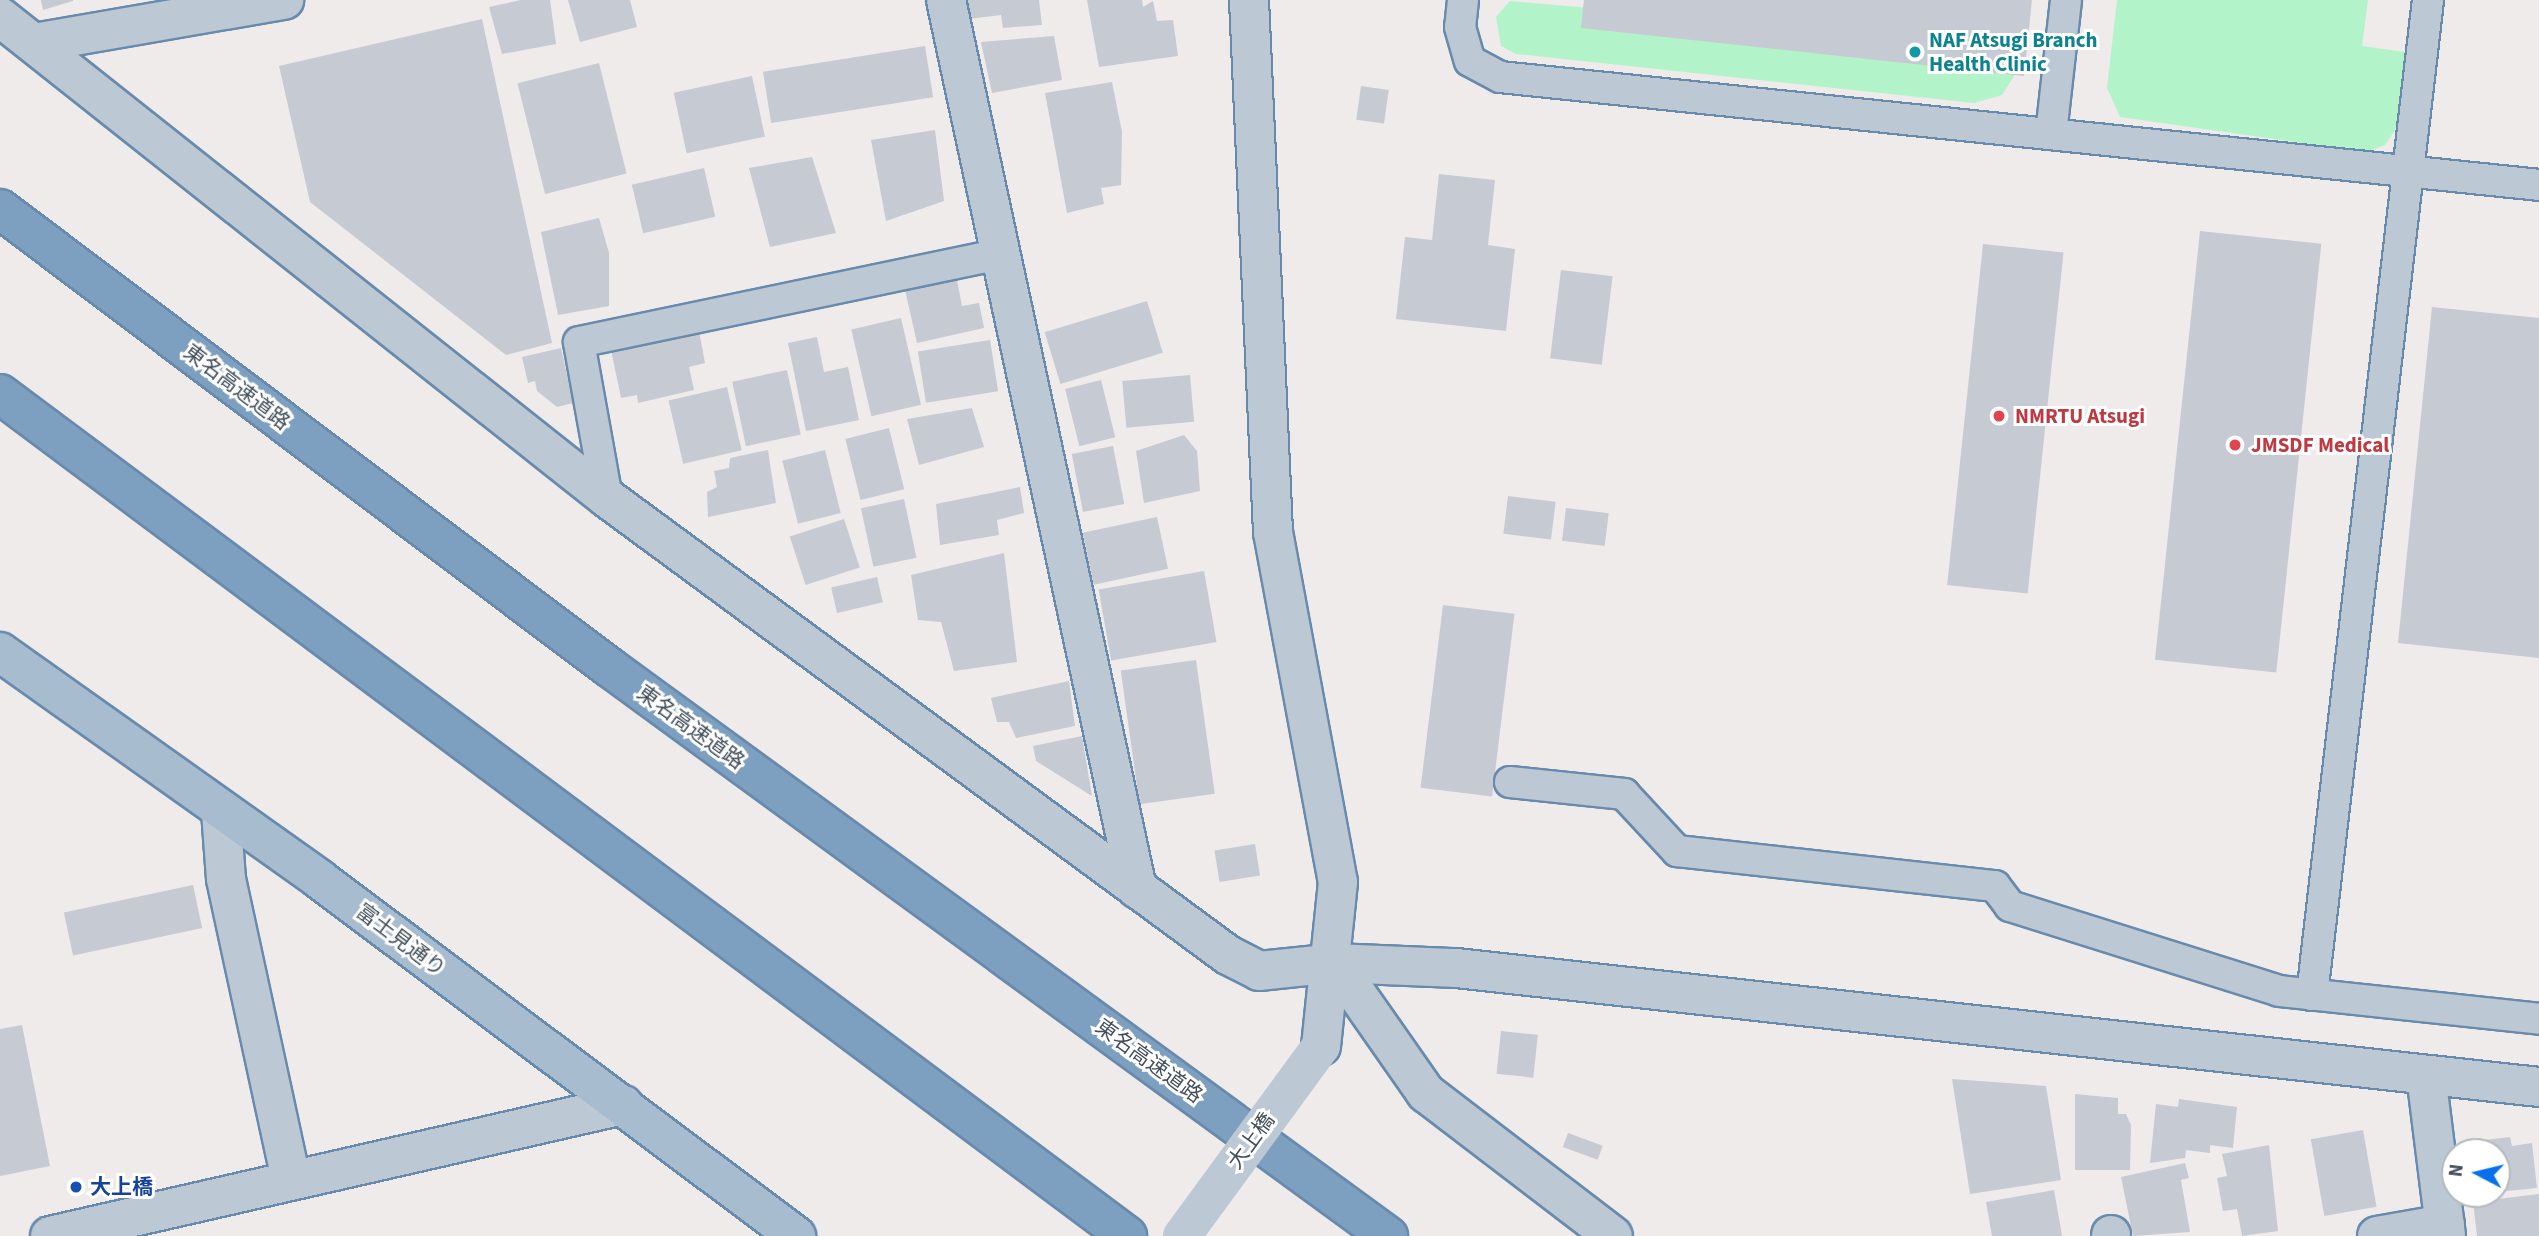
<!DOCTYPE html>
<meta charset="utf-8">
<style>
body{margin:0}
#map{position:relative;width:2539px;height:1236px;overflow:hidden;background:#efebeb;font-family:"Source Sans 3","Noto Sans JP",sans-serif}
div>[style]{position:absolute}
[style*='--x']{left:calc(var(--x)*1px);top:calc(var(--y)*1px);width:calc(var(--w)*1px);rotate:calc(var(--a)*1deg)}
.green>*{inset:0;background:#b3f3ca}
.building>*{inset:0;background:#c6cad2;transform-origin:0 0}
.roads{filter:drop-shadow(2px 0 #688aac) drop-shadow(-2px 0 #688aac) drop-shadow(0 2px #688aac) drop-shadow(0 -2px #688aac)}
.service>*{height:30px;margin:-15px;padding:0 15px;transform-origin:15px;border-radius:15px;background:#bcc8d3}
.minor>*{height:38px;margin:-19px;padding:0 19px;transform-origin:19px;border-radius:19px;background:#bcc8d3}
.tertiary>*{height:38px;margin:-19px;padding:0 19px;transform-origin:19px;border-radius:19px;background:#bcc8d3}
.primary>*{height:38px;margin:-19px;padding:0 19px;transform-origin:19px;border-radius:19px;background:#a7bcce}
.motorway>*{height:38px;margin:-19px;padding:0 19px;transform-origin:19px;border-radius:19px;background:#7d9fc0}
.tertiary-bridge>*{height:38px;margin:-19px;padding:0 19px;transform-origin:19px;border-radius:19px;background:#bcc8d3}
.dots>*{width:19px;height:19px;translate:-50% -50%;box-sizing:border-box;border:4px solid #fff;border-radius:50%}
span{translate:-50% -50%;white-space:nowrap;text-align:center;line-height:1.15;-webkit-text-stroke:6px #fff;paint-order:stroke}
.culture-label{font-size:21px;color:#0d838f;font-weight:700}
.left{translate:0 -50%;text-align:left}
.street-label{font-size:21px;color:#424f5a}
.health-label{font-size:21px;color:#be3a42;font-weight:700}
.transit-label{font-size:21px;color:#164399;font-weight:700}
.north{position:absolute;left:2441px;top:1138px;width:70px;height:70px;box-sizing:border-box;background:#fff;border:2px solid #b3b9bd;border-radius:50%;rotate:277deg;font-size:19px;font-weight:700;line-height:28px;text-align:center;color:#424f5a}
.north::after{content:'';display:block;margin:auto;width:24px;height:32px;background:#0770ed;clip-path:polygon(50% 0,100% 100%,50% 72%,0 100%)}
</style>
<div id="map">
<div class="green">
<i style="clip-path:polygon(1603px 0,2019px 68px,2002px 95px,1974px 103px,1516px 54px,1501px 46px,1496px 17px,1510px 1px,1602px 9px)"></i>
<i style="clip-path:polygon(2117px 0,2368px 0,2362px 46px,2412px 53px,2395px 130px,2385px 145px,2366px 152px,2120px 117px,2107px 88px)"></i>
</div>
<div class="building">
<i style="clip-path:polygon(41px 0,73px 0,73px 1px,43px 10px)"></i>
<i style="clip-path:polygon(521px 0,550px 0,556px 44px,502px 54px,489px 7px)"></i>
<i style="clip-path:polygon(568px 0,630px 0,637px 27px,580px 42px)"></i>
<i style="clip-path:polygon(966px 0,1039px 0,1042px 25px,1003px 28px,1001px 15px,969px 19px)"></i>
<i style="clip-path:polygon(1087px 0,1142px 0,1143px 7px,1153px 1px,1157px 21px,1173px 20px,1178px 56px,1099px 67px)"></i>
<i style="clip-path:polygon(1584px 0,2032px 0,2024px 76px,1581px 28px)"></i>
<i style="clip-path:polygon(482px 19px,552px 343px,506px 355px,310px 202px,279px 66px)"></i>
<i style="clip-path:polygon(1054px 36px,1062px 80px,992px 93px,981px 42px)"></i>
<i style="left:925px;top:46px;width:52px;height:164px;rotate:81deg"></i>
<i style="left:599px;top:63px;width:114px;height:84px;rotate:76deg"></i>
<i style="left:752px;top:76px;width:62px;height:80px;rotate:78deg"></i>
<i style="clip-path:polygon(1112px 82px,1122px 132px,1121px 185px,1101px 188px,1104px 204px,1067px 213px,1045px 93px)"></i>
<i style="left:1361px;top:86px;width:28px;height:34px;rotate:8deg"></i>
<i style="clip-path:polygon(935px 130px,944px 201px,886px 221px,871px 140px)"></i>
<i style="clip-path:polygon(812px 157px,836px 233px,770px 247px,749px 168px)"></i>
<i style="left:704px;top:168px;width:50px;height:74px;rotate:77deg"></i>
<i style="clip-path:polygon(1439px 174px,1495px 180px,1488px 245px,1515px 249px,1506px 331px,1396px 319px,1405px 237px,1432px 240px)"></i>
<i style="clip-path:polygon(599px 218px,609px 253px,609px 306px,558px 315px,541px 232px)"></i>
<i style="left:2200px;top:231px;width:122px;height:431px;rotate:6deg"></i>
<i style="left:1983px;top:244px;width:81px;height:343px;rotate:6deg"></i>
<i style="clip-path:polygon(955px 270px,962px 306px,979px 303px,984px 328px,917px 343px,903px 281px)"></i>
<i style="left:1561px;top:270px;width:52px;height:89px;rotate:7deg"></i>
<i style="left:1147px;top:301px;width:54px;height:107px;rotate:73deg"></i>
<i style="clip-path:polygon(2432px 307px,2539px 318px,2539px 658px,2398px 643px)"></i>
<i style="left:901px;top:318px;width:89px;height:51px;rotate:77deg"></i>
<i style="clip-path:polygon(699px 331px,705px 363px,689px 367px,694px 390px,638px 403px,637px 395px,621px 398px,611px 350px)"></i>
<i style="clip-path:polygon(817px 337px,824px 372px,848px 367px,859px 420px,806px 431px,788px 343px)"></i>
<i style="left:990px;top:340px;width:52px;height:73px;rotate:81deg"></i>
<i style="clip-path:polygon(561px 348px,573px 403px,557px 407px,537px 391px,535px 381px,528px 383px,522px 357px)"></i>
<i style="left:787px;top:370px;width:66px;height:56px;rotate:78deg"></i>
<i style="left:1190px;top:375px;width:47px;height:68px;rotate:85deg"></i>
<i style="left:1101px;top:380px;width:59px;height:37px;rotate:76deg"></i>
<i style="left:727px;top:387px;width:65px;height:60px;rotate:77deg"></i>
<i style="clip-path:polygon(972px 408px,984px 447px,919px 465px,907px 419px)"></i>
<i style="left:889px;top:428px;width:63px;height:45px;rotate:76deg"></i>
<i style="clip-path:polygon(1184px 435px,1197px 451px,1200px 491px,1144px 503px,1136px 451px)"></i>
<i style="left:1113px;top:446px;width:59px;height:42px;rotate:79deg"></i>
<i style="clip-path:polygon(768px 450px,776px 503px,708px 517px,707px 492px,717px 487px,714px 471px,729px 468px,730px 458px)"></i>
<i style="left:825px;top:450px;width:65px;height:44px;rotate:76deg"></i>
<i style="clip-path:polygon(1020px 487px,1024px 513px,997px 520px,999px 535px,940px 545px,936px 504px)"></i>
<i style="left:1508px;top:496px;width:48px;height:38px;rotate:7deg"></i>
<i style="left:904px;top:499px;width:60px;height:44px;rotate:78deg"></i>
<i style="left:1566px;top:508px;width:43px;height:33px;rotate:7deg"></i>
<i style="left:1157px;top:517px;width:53px;height:76px;rotate:78deg"></i>
<i style="left:844px;top:519px;width:51px;height:57px;rotate:72deg"></i>
<i style="clip-path:polygon(1004px 553px,1017px 662px,954px 671px,941px 622px,918px 620px,911px 575px)"></i>
<i style="left:1204px;top:571px;width:72px;height:107px;rotate:80deg"></i>
<i style="left:877px;top:577px;width:26px;height:47px;rotate:77deg"></i>
<i style="left:1443px;top:605px;width:72px;height:184px;rotate:7deg"></i>
<i style="left:1196px;top:660px;width:135px;height:76px;rotate:82deg"></i>
<i style="clip-path:polygon(1069px 681px,1075px 726px,1016px 738px,1009px 722px,997px 722px,991px 698px)"></i>
<i style="clip-path:polygon(1082px 736px,1092px 796px,1036px 761px,1033px 746px)"></i>
<i style="left:1255px;top:844px;width:32px;height:41px;rotate:81deg"></i>
<i style="left:193px;top:885px;width:44px;height:132px;rotate:78deg"></i>
<i style="clip-path:polygon(22px 1025px,50px 1166px,0 1176px,0 1029px)"></i>
<i style="left:1501px;top:1031px;width:37px;height:43px;rotate:6deg"></i>
<i style="clip-path:polygon(1952px 1079px,2046px 1086px,2061px 1180px,1970px 1194px)"></i>
<i style="clip-path:polygon(2075px 1094px,2118px 1098px,2118px 1114px,2126px 1114px,2131px 1125px,2130px 1170px,2075px 1170px)"></i>
<i style="clip-path:polygon(2179px 1099px,2237px 1107px,2233px 1148px,2210px 1145px,2210px 1153px,2186px 1150px,2185px 1158px,2150px 1163px,2156px 1104px,2178px 1107px)"></i>
<i style="left:2363px;top:1130px;width:78px;height:53px;rotate:80deg"></i>
<i style="left:1568px;top:1133px;width:37px;height:15px;rotate:20deg"></i>
<i style="clip-path:polygon(2510px 1137px,2512px 1146px,2532px 1143px,2537px 1188px,2497px 1192px,2497px 1152px,2460px 1152px,2459px 1143px)"></i>
<i style="clip-path:polygon(2269px 1145px,2278px 1231px,2242px 1236px,2237px 1209px,2223px 1211px,2217px 1178px,2227px 1176px,2222px 1154px)"></i>
<i style="clip-path:polygon(2185px 1163px,2189px 1178px,2181px 1180px,2190px 1232px,2133px 1236px,2121px 1177px)"></i>
<i style="clip-path:polygon(2054px 1190px,2062px 1236px,1992px 1236px,1986px 1202px)"></i>
<i style="clip-path:polygon(2539px 1194px,2539px 1236px,2477px 1236px,2473px 1202px)"></i>
</div>
<div class="roads">
<div class="service">
<i style="--x:1463;--y:0;--w:27;--a:96"></i>
<i style="--x:1460;--y:27;--w:35;--a:74"></i>
<i style="--x:1470;--y:61;--w:34;--a:28"></i>
<i style="--x:1500;--y:77;--w:1045;--a:5.93"></i>
<i style="--x:2051;--y:134;--w:135;--a:-83.6"></i>
<i style="--x:607;--y:498;--w:158;--a:-100.2"></i>
<i style="--x:579;--y:342;--w:426;--a:-11.8"></i>
<i style="--x:1510;--y:782;--w:115;--a:6"></i>
<i style="--x:1624;--y:794;--w:78;--a:47.1"></i>
<i style="--x:1677;--y:851;--w:320;--a:6.3"></i>
<i style="--x:1995;--y:886;--w:25;--a:53"></i>
<i style="--x:2010;--y:906;--w:282;--a:17.5"></i>
<i style="--x:2279;--y:991;--w:262;--a:6.1"></i>
<i style="--x:2312;--y:995;--w:1002;--a:-83.35"></i>
</div>
<div class="minor">
<i style="--x:946;--y:0;--w:909;--a:77.87"></i>
<i style="--x:0;--y:17;--w:774;--a:38.39"></i>
<i style="--x:607;--y:498;--w:771;--a:36.35"></i>
<i style="--x:1228;--y:955;--w:35;--a:27"></i>
<i style="--x:1259;--y:971;--w:76;--a:-6"></i>
<i style="--x:1335;--y:963;--w:159;--a:55"></i>
<i style="--x:1426;--y:1093;--w:235;--a:37.4"></i>
<i style="--x:34;--y:43;--w:254;--a:-9.8"></i>
<i style="--x:221;--y:811;--w:68;--a:85.8"></i>
<i style="--x:226;--y:879;--w:308;--a:77.8"></i>
<i style="--x:2426;--y:1075;--w:162;--a:82.9"></i>
<i style="--x:2111;--y:1235;--w:1;--a:90"></i>
<i style="--x:2377;--y:1236;--w:69;--a:-10"></i>
</div>
<div class="tertiary">
<i style="--x:1249;--y:0;--w:533;--a:87.42"></i>
<i style="--x:1273;--y:532;--w:356;--a:79.5"></i>
<i style="--x:1338;--y:882;--w:165;--a:95.9"></i>
<i style="--x:1335;--y:963;--w:121;--a:2.4"></i>
<i style="--x:1456;--y:968;--w:1090;--a:6.27"></i>
<i style="--x:50;--y:1236;--w:588;--a:-12.88"></i>
</div>
<div class="primary">
<i style="--x:0;--y:652;--w:392;--a:35.4"></i>
<i style="--x:319;--y:879;--w:596;--a:36.81"></i>
</div>
<div class="motorway">
<i style="--x:0;--y:209;--w:762;--a:36.95"></i>
<i style="--x:609;--y:667;--w:965;--a:36.15"></i>
<i style="--x:0;--y:394;--w:1407;--a:36.76"></i>
</div>
</div>
<div class="tertiary-bridge">
<i style="--x:1182;--y:1236;--w:235;--a:-53.8"></i>
</div>
<div class="dots">
<i style="left:1915px;top:52px;background:#0f9aa8"></i>
<i style="left:1999px;top:416px;background:#e0444e"></i>
<i style="left:2235px;top:445px;background:#e0444e"></i>
<i style="left:76px;top:1187px;background:#1a4fb4"></i>
</div>
<div class="culture-label">
<span class="left" style="left:1929px;top:52px">NAF Atsugi Branch<br>Health Clinic</span>
</div>
<div class="street-label">
<span style="left:237px;top:387px;rotate:37deg">東名高速道路</span>
<span style="left:691px;top:727px;rotate:36deg">東名高速道路</span>
<span style="left:401px;top:940px;rotate:37deg">富士見通り</span>
<span style="left:1149px;top:1061px;rotate:36deg">東名高速道路</span>
<span style="left:1251px;top:1141px;rotate:-54deg">大上橋</span>
</div>
<div class="health-label">
<span class="left" style="left:2015px;top:416px">NMRTU Atsugi</span>
<span class="left" style="left:2251px;top:445px">JMSDF Medical</span>
</div>
<div class="transit-label">
<span class="left" style="left:90px;top:1187px">大上橋</span>
</div>
<div class="north">N</div>
</div>
